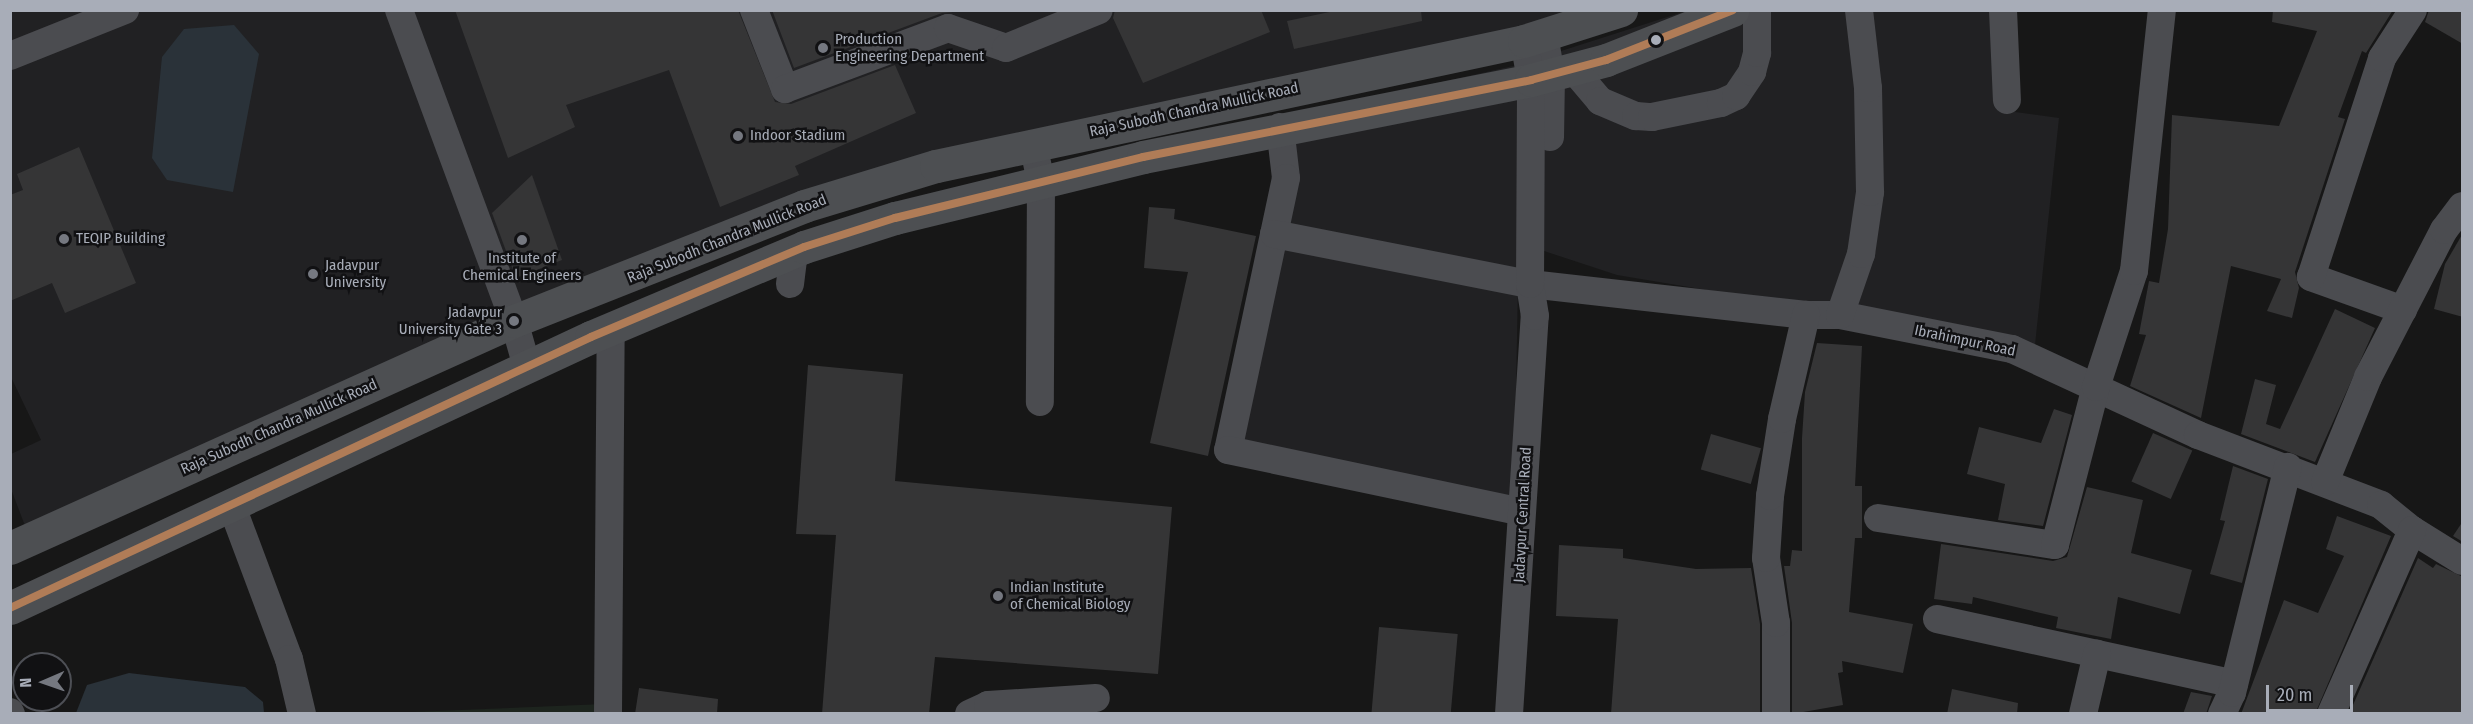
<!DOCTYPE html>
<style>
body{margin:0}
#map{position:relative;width:2473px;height:724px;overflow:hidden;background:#171717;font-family:"Fira Sans Condensed",sans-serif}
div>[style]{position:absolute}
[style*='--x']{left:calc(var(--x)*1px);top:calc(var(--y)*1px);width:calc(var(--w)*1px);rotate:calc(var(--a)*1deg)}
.built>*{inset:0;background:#212123}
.green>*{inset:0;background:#1d241e}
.water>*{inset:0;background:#2a3239}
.building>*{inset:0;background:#353536;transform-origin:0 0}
.minor>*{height:28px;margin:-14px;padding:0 14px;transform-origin:14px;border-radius:14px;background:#4b4c50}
.major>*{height:33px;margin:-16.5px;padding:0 16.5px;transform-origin:16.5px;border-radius:16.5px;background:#4d4f52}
.bus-1>*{height:8px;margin:-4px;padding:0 4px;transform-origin:4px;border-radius:4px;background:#b07c57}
.dots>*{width:16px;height:16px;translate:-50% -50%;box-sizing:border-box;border:3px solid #111113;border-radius:50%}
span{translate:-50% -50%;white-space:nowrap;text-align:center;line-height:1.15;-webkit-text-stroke:5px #111113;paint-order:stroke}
.poi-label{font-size:15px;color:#a8adb8}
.left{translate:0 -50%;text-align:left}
.right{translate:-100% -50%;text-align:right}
.street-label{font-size:15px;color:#a8adb8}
.frame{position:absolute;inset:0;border:12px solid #a8adb8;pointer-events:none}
.north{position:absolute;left:12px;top:652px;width:60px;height:60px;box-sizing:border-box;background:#111113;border:2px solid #4d4f55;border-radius:50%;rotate:268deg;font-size:16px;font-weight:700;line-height:24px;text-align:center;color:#a8adb8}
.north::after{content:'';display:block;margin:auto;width:21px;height:27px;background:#757880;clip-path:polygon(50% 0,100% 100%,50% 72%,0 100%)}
.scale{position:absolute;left:2266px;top:685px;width:87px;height:27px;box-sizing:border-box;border:3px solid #a8adb8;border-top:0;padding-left:8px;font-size:18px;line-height:21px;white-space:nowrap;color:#a8adb8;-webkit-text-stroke:4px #111113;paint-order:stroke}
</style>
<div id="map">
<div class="built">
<i style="clip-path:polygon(11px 11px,1622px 11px,1169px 121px,952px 180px,805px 190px,30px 539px,11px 489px,11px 454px,41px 440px,11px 377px)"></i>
<i style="clip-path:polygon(1686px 11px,1994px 11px,2000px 110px,2059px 118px,2035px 345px,1617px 275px,1541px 250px,1536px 59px)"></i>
<i style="clip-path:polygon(1522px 64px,1514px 502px,1237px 446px,1290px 116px)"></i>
</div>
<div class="green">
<i style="clip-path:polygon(604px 704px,604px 714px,387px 713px)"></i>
</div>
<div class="water">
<i style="clip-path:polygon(234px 25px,259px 54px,233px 192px,167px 180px,152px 158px,162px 57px,184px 29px)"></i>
<i style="clip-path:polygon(129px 673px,245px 687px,263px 702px,264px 713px,76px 713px,87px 685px)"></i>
</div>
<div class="building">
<i style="clip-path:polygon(455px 10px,738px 10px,775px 102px,791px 104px,895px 65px,916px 113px,795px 166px,799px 175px,720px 207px,669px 70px,566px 105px,575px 127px,508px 158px)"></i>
<i style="clip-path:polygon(772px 10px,953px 10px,953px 12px,942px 13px,794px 68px)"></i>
<i style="clip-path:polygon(1115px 10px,1261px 10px,1270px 32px,1143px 83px,1113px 18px)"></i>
<i style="clip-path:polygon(1339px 10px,1421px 10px,1422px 21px,1294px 49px,1287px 21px)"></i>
<i style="clip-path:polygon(2273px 10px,2393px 10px,2366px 53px,2362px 51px,2338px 117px,2345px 119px,2295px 272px,2299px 288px,2292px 318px,2267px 311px,2281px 279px,2231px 266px,2201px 418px,2130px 386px,2146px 335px,2139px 334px,2149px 281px,2159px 283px,2168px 229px,2172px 115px,2279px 126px,2317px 31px,2272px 22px)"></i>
<i style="clip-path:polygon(2429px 10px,2463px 10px,2463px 44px,2425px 22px)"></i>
<i style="clip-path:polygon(79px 147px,136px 283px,65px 313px,52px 283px,10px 301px,10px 195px,23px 190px,17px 174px)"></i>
<i style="clip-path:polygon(532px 175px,562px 260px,516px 278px,492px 213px)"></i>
<i style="clip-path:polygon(1149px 207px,1175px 209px,1174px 219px,1256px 236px,1208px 456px,1150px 443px,1188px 272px,1144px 268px)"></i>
<i style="clip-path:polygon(2463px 233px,2463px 317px,2434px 309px,2445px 264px)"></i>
<i style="clip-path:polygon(2335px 309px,2375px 328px,2315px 462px,2241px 434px,2255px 379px,2276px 385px,2266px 424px,2280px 429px)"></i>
<i style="clip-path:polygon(1817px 343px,1862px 346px,1855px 486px,1862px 486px,1862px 538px,1855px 538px,1849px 612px,1913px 624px,1903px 673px,1842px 661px,1843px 672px,1838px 673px,1843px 705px,1792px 714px,1792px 623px,1784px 566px,1790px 566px,1792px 550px,1802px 551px,1802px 438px,1805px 392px)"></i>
<i style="clip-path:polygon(808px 365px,903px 374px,895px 481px,1172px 507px,1158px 674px,935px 657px,929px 714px,822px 714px,836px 535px,796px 534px)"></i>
<i style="clip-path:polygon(2054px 409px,2072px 415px,2043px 526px,1998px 520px,2005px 484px,1967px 474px,1979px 427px,2041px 443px)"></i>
<i style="left:2153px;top:433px;width:43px;height:53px;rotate:24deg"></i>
<i style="left:1711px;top:434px;width:52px;height:37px;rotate:16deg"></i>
<i style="clip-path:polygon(2233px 466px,2268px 479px,2242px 583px,2210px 574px,2225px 521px,2220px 520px)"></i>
<i style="clip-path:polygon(2087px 487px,2143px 500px,2131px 553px,2192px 570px,2180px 614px,2118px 597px,2111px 639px,2056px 628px,2058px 617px,1973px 597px,1972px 604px,1934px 599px,1941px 544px,2053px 561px,2067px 557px)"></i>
<i style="clip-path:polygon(2337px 516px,2391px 536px,2315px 714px,2241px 714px,2284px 600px,2318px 613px,2344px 556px,2326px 549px)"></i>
<i style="clip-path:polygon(2463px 521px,2463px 542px,2453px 536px)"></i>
<i style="clip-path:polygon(1559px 545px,1623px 549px,1623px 558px,1696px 569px,1751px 568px,1760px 624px,1760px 714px,1611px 714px,1618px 619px,1556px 616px)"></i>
<i style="clip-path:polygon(2418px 558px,2433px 568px,2436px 564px,2463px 577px,2463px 714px,2349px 714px)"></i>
<i style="left:1379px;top:627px;width:79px;height:87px;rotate:5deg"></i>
<i style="clip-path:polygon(639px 688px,718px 699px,717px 714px,635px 714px)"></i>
<i style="clip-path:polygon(1952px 689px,2018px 703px,2017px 714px,1947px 714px)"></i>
<i style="clip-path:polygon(2191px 692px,2212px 696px,2206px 714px,2183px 714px)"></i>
</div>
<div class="minor">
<i style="--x:399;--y:10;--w:332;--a:69.7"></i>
<i style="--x:514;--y:321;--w:48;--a:74.2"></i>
<i style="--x:754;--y:10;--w:85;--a:68.6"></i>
<i style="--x:785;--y:89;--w:174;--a:-20.5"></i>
<i style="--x:948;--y:28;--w:61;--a:19"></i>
<i style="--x:1006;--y:48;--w:100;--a:-22.2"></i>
<i style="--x:2003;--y:10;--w:90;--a:87.5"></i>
<i style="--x:1544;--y:35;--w:41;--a:80.1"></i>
<i style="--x:1551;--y:75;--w:62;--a:90.9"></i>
<i style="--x:10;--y:56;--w:124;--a:-21.8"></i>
<i style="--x:1573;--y:69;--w:42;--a:49.8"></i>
<i style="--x:1600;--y:101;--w:39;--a:23"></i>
<i style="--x:1636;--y:116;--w:16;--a:4"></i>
<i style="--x:1652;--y:117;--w:70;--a:-11.5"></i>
<i style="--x:1721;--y:103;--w:17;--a:-25"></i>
<i style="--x:1736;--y:96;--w:29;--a:-56"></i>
<i style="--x:1752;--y:72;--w:20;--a:-75"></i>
<i style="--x:1757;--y:53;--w:43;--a:-90"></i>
<i style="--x:1280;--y:127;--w:51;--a:83.3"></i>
<i style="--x:1286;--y:178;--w:278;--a:102"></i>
<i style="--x:1228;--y:450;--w:299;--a:11.9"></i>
<i style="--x:1033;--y:144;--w:38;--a:78"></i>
<i style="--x:1041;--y:181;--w:221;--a:90.3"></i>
<i style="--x:1274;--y:234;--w:261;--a:11.1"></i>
<i style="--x:1530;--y:284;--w:278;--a:6.4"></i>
<i style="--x:1806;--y:315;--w:34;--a:0"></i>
<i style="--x:1840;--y:315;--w:175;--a:11.2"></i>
<i style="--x:2012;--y:349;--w:205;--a:24.8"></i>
<i style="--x:2198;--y:435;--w:196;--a:20.9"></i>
<i style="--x:2381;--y:505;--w:40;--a:39"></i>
<i style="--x:2412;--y:530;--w:59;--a:31.8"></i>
<i style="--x:790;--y:284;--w:33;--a:-83"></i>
<i style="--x:2403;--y:310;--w:98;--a:-160.3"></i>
<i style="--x:2311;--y:277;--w:230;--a:-72"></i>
<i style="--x:2382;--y:58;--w:57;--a:-57.1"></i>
<i style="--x:1840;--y:315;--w:65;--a:-71"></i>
<i style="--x:1861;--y:254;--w:63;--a:-81.7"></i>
<i style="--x:1870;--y:192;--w:104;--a:-91.1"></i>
<i style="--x:1868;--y:88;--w:79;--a:-96.6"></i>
<i style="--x:2325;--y:482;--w:113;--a:-67.7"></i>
<i style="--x:2368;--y:377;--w:165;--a:-62.7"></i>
<i style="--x:2444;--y:230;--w:30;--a:-53"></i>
<i style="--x:231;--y:504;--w:165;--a:69.5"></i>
<i style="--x:289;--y:659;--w:57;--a:76.7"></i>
<i style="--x:1878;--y:518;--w:179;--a:8.7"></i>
<i style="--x:2055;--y:545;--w:163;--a:-75.5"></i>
<i style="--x:2096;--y:387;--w:122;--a:-71.9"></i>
<i style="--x:2134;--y:271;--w:262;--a:-83.9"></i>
<i style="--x:1937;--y:619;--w:304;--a:12.3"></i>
<i style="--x:10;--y:712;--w:2;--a:63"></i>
<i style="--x:608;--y:714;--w:386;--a:-89.6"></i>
<i style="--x:969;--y:714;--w:21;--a:-25"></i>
<i style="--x:988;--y:705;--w:108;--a:-3.7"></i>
<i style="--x:1509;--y:714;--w:399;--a:-86.3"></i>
<i style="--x:1535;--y:316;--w:32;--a:-99"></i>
<i style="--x:1530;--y:284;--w:204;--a:-89.7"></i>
<i style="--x:1531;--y:80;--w:40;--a:-100"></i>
<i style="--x:1776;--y:714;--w:91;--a:-90"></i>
<i style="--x:1776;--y:623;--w:66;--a:-98.7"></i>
<i style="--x:1766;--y:558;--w:62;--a:-86.3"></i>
<i style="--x:1770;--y:496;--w:78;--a:-81.1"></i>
<i style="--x:1782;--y:419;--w:107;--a:-77"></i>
<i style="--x:2083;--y:714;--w:62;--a:-76.9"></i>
<i style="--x:2222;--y:714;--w:23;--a:-65"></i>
<i style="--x:2232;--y:693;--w:233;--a:-76.1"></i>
<i style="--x:2331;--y:714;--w:201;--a:-66.2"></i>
</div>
<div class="major">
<i style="--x:10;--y:548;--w:553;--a:-24.25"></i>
<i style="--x:514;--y:321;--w:312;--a:-21.6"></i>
<i style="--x:804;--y:206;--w:138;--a:-16.9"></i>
<i style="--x:936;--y:166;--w:601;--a:-12"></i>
<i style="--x:1524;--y:41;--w:102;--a:-17.7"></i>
<i style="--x:10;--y:608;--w:641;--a:-25.01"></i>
<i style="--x:591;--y:337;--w:231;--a:-22.9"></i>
<i style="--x:804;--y:247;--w:96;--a:-17.7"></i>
<i style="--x:895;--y:218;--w:255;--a:-13.8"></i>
<i style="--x:1143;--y:157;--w:396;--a:-11.2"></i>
<i style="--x:1531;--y:80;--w:78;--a:-14.9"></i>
<i style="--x:1606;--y:60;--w:136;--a:-21.5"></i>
</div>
<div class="bus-1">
<i style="--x:10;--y:608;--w:641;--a:-25.01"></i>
<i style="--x:591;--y:337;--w:231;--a:-22.9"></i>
<i style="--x:804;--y:247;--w:96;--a:-17.7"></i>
<i style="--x:895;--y:218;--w:255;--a:-13.8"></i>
<i style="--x:1143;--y:157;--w:396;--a:-11.2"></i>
<i style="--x:1531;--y:80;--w:78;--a:-14.9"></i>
<i style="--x:1606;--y:60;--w:136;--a:-21.5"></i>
</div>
<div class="dots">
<i style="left:1656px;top:40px;background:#a8adb8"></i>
<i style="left:823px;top:48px;background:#757880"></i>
<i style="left:738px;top:136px;background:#757880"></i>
<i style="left:64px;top:239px;background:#757880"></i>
<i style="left:522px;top:240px;background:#757880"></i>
<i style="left:313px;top:274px;background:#757880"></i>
<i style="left:514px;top:321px;background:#757880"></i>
<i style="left:998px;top:596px;background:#757880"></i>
</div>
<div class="poi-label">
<span class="left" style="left:835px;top:48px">Production<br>Engineering Department</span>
<span class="left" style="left:750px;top:136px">Indoor Stadium</span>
<span class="left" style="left:76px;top:239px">TEQIP Building</span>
<span style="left:522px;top:267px">Institute of<br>Chemical Engineers</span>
<span class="left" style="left:325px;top:274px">Jadavpur<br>University</span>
<span class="right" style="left:502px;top:321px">Jadavpur<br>University Gate 3</span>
<span class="left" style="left:1010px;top:596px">Indian Institute<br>of Chemical Biology</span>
</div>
<div class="street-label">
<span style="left:1194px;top:110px;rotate:-12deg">Raja Subodh Chandra Mullick Road</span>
<span style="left:727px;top:239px;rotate:-22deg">Raja Subodh Chandra Mullick Road</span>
<span style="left:1965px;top:341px;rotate:12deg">Ibrahimpur Road</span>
<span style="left:279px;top:427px;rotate:-24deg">Raja Subodh Chandra Mullick Road</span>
<span style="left:1523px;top:515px;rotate:-87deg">Jadavpur Central Road</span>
</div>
<div class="frame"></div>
<div class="north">N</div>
<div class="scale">20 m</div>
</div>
